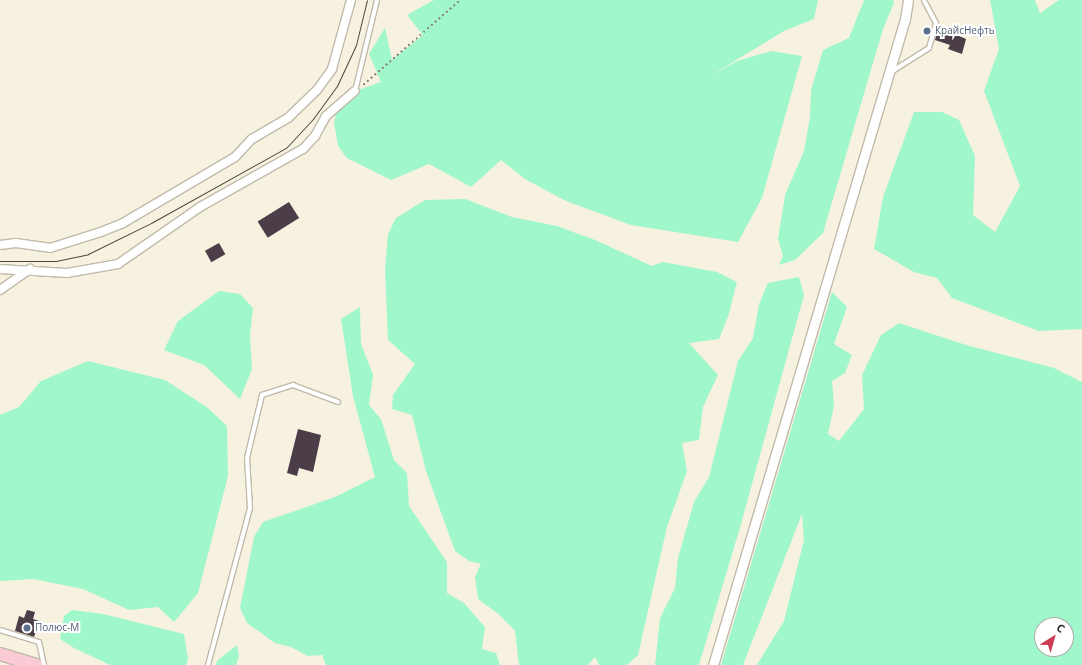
<!DOCTYPE html>
<meta charset="utf-8">
<style>
body{margin:0}
#map{position:relative;width:1082px;height:665px;overflow:hidden;background:#f7f1df;font-family:"Open Sans",sans-serif}
div>[style]{position:absolute}
[style*='--x']{left:calc(var(--x)*1px);top:calc(var(--y)*1px);width:calc(var(--w)*1px);rotate:calc(var(--a)*1deg)}
.green>*{inset:0;background:#a0f7cc}
.building>*{inset:0;background:#4b3e48;transform-origin:0 0}
.path>*{height:1.5px;margin-top:-0.75px;transform-origin:0;background:repeating-linear-gradient(90deg,#8c887c 0 2px,transparent 0 5px)}
.roads{filter:drop-shadow(1px 0 #c0baaa) drop-shadow(-1px 0 #c0baaa) drop-shadow(0 1px #c0baaa) drop-shadow(0 -1px #c0baaa)}
.service>*{height:4px;margin:-2px;padding:0 2px;transform-origin:2px;border-radius:2px;background:#fff}
.minor>*{height:8px;margin:-4px;padding:0 4px;transform-origin:4px;border-radius:4px;background:#fff}
.tertiary>*{height:9px;margin:-4.5px;padding:0 4.5px;transform-origin:4.5px;border-radius:4.5px;background:#fff}
.primary>*{height:12px;margin:-6px;padding:0 6px;transform-origin:6px;border-radius:6px;background:#facbd4}
.tram>*{height:1px;margin:-0.5px;padding:0 0.5px;transform-origin:0.5px;border-radius:0.5px;background:#48463e}
.dots>*{width:11px;height:11px;translate:-50% -50%;box-sizing:border-box;border:2px solid #fff;border-radius:50%}
span{translate:-50% -50%;white-space:nowrap;text-align:center;line-height:1.15;-webkit-text-stroke:4px #fff;paint-order:stroke}
.service-label{font-size:10px;color:#4e5e75}
.left{translate:0 -50%;text-align:left}
.north{position:absolute;left:1034px;top:617px;width:40px;height:40px;box-sizing:border-box;background:#fff;border:1px solid #abaaa8;border-radius:50%;rotate:37deg;font-size:11px;font-weight:700;line-height:16px;text-align:center;color:#2d2b25}
.north::after{content:'';display:block;margin:auto;width:14px;height:18px;background:#cc3c54;clip-path:polygon(50% 0,100% 100%,50% 72%,0 100%)}
</style>
<div id="map">
<div class="green">
<i style="clip-path:polygon(434px 0,818px 0,814px 19px,784px 31px,710px 76px,737px 61px,771px 51px,802px 56px,762px 198px,738px 242px,631px 225px,566px 201px,525px 179px,501px 160px,471px 187px,429px 164px,391px 180px,347px 158px,338px 146px,334px 123px,339px 101px,355px 91px,381px 82px,369px 54px,385px 28px,392px 60px,423px 35px,407px 15px)"></i>
<i style="clip-path:polygon(864px 0,893px 0,894px 3px,883px 29px,823px 233px,795px 260px,779px 265px,783px 256px,778px 239px,785px 195px,804px 151px,810px 117px,811px 90px,823px 50px,849px 38px)"></i>
<i style="clip-path:polygon(990px 0,1035px 0,1040px 13px,1059px 0,1082px 0,1082px 329px,1039px 331px,952px 298px,937px 278px,914px 272px,874px 249px,883px 197px,914px 112px,942px 112px,959px 120px,975px 156px,973px 215px,995px 232px,1020px 186px,984px 91px,999px 49px)"></i>
<i style="clip-path:polygon(465px 199px,512px 217px,557px 226px,595px 240px,652px 266px,663px 262px,717px 272px,737px 282px,729px 314px,719px 339px,689px 343px,718px 375px,703px 407px,699px 440px,682px 443px,687px 471px,667px 527px,638px 655px,627px 665px,599px 665px,595px 657px,588px 665px,519px 665px,515px 631px,501px 616px,478px 599px,475px 577px,481px 564px,469px 561px,455px 551px,426px 471px,412px 415px,392px 409px,393px 395px,415px 364px,388px 340px,385px 270px,388px 234px,396px 218px,425px 200px)"></i>
<i style="clip-path:polygon(799px 277px,804px 295px,741px 524px,699px 665px,655px 665px,660px 618px,675px 588px,678px 558px,694px 502px,709px 477px,738px 361px,753px 338px,759px 304px,768px 283px)"></i>
<i style="clip-path:polygon(219px 291px,240px 294px,253px 308px,250px 335px,252px 369px,240px 399px,204px 365px,164px 350px,178px 321px)"></i>
<i style="clip-path:polygon(evenodd,832px 292px,847px 307px,834px 344px,852px 355px,845px 373px,832px 381px,834px 406px,828px 434px,839px 441px,864px 409px,862px 375px,881px 335px,899px 323px,966px 345px,1054px 368px,1082px 382px,1082px 665px,757px 665px,784px 621px,804px 540px,802px 514px,743px 665px,721px 665px,832px 292px,1042px 625px,1066px 625px,1066px 649px,1042px 649px,1042px 625px)"></i>
<i style="clip-path:polygon(360px 307px,361px 344px,373px 375px,369px 405px,381px 419px,394px 460px,407px 473px,409px 506px,447px 562px,447px 593px,464px 603px,485px 627px,482px 649px,496px 653px,500px 665px,326px 665px,322px 655px,308px 656px,291px 647px,275px 643px,247px 623px,240px 608px,254px 537px,263px 522px,335px 497px,375px 477px,353px 396px,341px 319px)"></i>
<i style="clip-path:polygon(88px 361px,165px 380px,208px 408px,227px 426px,228px 476px,198px 593px,174px 622px,158px 607px,129px 610px,83px 589px,33px 579px,0 581px,0 415px,19px 407px,41px 381px)"></i>
<i style="clip-path:polygon(72px 610px,103px 614px,184px 634px,188px 659px,186px 665px,110px 665px,74px 648px,60px 639px,64px 616px)"></i>
<i style="clip-path:polygon(237px 645px,239px 656px,236px 665px,216px 665px,217px 661px)"></i>
</div>
<div class="building">
<i style="clip-path:polygon(938px 27px,966px 39px,962px 54px,948px 49px,950px 45px,935px 40px)"></i>
<i style="left:289px;top:202px;width:19px;height:37px;rotate:58deg"></i>
<i style="left:219px;top:243px;width:13px;height:16px;rotate:61deg"></i>
<i style="clip-path:polygon(298px 429px,321px 435px,313px 472px,299px 468px,297px 476px,287px 473px)"></i>
<i style="clip-path:polygon(27px 610px,35px 612px,33px 619px,39px 621px,34px 637px,15px 631px,19px 616px,24px 618px)"></i>
</div>
<div class="path">
<i style="--x:363;--y:85;--w:129;--a:-41.2"></i>
</div>
<div class="roads">
<div class="service">
<i style="--x:891;--y:72;--w:45;--a:-32.3"></i>
<i style="--x:929;--y:48;--w:26;--a:-74"></i>
<i style="--x:936;--y:23;--w:26;--a:-118"></i>
<i style="--x:355;--y:91;--w:94;--a:-76.4"></i>
<i style="--x:0;--y:630;--w:41;--a:17.1"></i>
<i style="--x:39;--y:642;--w:24;--a:78"></i>
<i style="--x:208;--y:665;--w:163;--a:-75"></i>
<i style="--x:250;--y:508;--w:50;--a:-93.4"></i>
<i style="--x:247;--y:458;--w:65;--a:-76.6"></i>
<i style="--x:262;--y:395;--w:33;--a:-18"></i>
<i style="--x:293;--y:385;--w:48;--a:20.7"></i>
</div>
<div class="minor">
<i style="--x:0;--y:245;--w:16;--a:-7"></i>
<i style="--x:16;--y:243;--w:34;--a:8"></i>
<i style="--x:50;--y:248;--w:53;--a:-17.4"></i>
<i style="--x:101;--y:232;--w:24;--a:-22"></i>
<i style="--x:123;--y:223;--w:130;--a:-30.5"></i>
<i style="--x:235;--y:157;--w:25;--a:-47"></i>
<i style="--x:252;--y:139;--w:42;--a:-30.3"></i>
<i style="--x:288;--y:118;--w:40;--a:-44"></i>
<i style="--x:317;--y:90;--w:26;--a:-54"></i>
<i style="--x:332;--y:69;--w:72;--a:-74.6"></i>
<i style="--x:0;--y:269;--w:67;--a:3.4"></i>
<i style="--x:67;--y:273;--w:52;--a:-10"></i>
<i style="--x:118;--y:264;--w:100;--a:-34.8"></i>
<i style="--x:200;--y:207;--w:118;--a:-29.4"></i>
<i style="--x:303;--y:149;--w:18;--a:-47"></i>
<i style="--x:315;--y:136;--w:23;--a:-61"></i>
<i style="--x:326;--y:116;--w:38;--a:-41"></i>
<i style="--x:0;--y:290;--w:37;--a:-35"></i>
</div>
<div class="tertiary">
<i style="--x:713;--y:665;--w:674;--a:-73.45"></i>
<i style="--x:905;--y:19;--w:19;--a:-81"></i>
</div>
<div class="primary">
<i style="--x:0;--y:654;--w:38;--a:17"></i>
</div>
</div>
<div class="tram">
<i style="--x:0;--y:261;--w:56;--a:0"></i>
<i style="--x:56;--y:261;--w:33;--a:-12"></i>
<i style="--x:88;--y:254;--w:70;--a:-26.2"></i>
<i style="--x:151;--y:223;--w:154;--a:-29.1"></i>
<i style="--x:286;--y:148;--w:40;--a:-47"></i>
<i style="--x:313;--y:119;--w:41;--a:-54"></i>
<i style="--x:337;--y:86;--w:45;--a:-65.1"></i>
<i style="--x:356;--y:45;--w:46;--a:-76.3"></i>
</div>
<div class="dots">
<i style="left:927px;top:31px;background:#5c6f8a"></i>
<i style="left:27px;top:628px;background:#5c6f8a"></i>
</div>
<div class="service-label">
<span class="left" style="left:935px;top:31px">КрайсНефть</span>
<span class="left" style="left:35px;top:628px">Полюс-М</span>
</div>
<div class="north">С</div>
</div>
